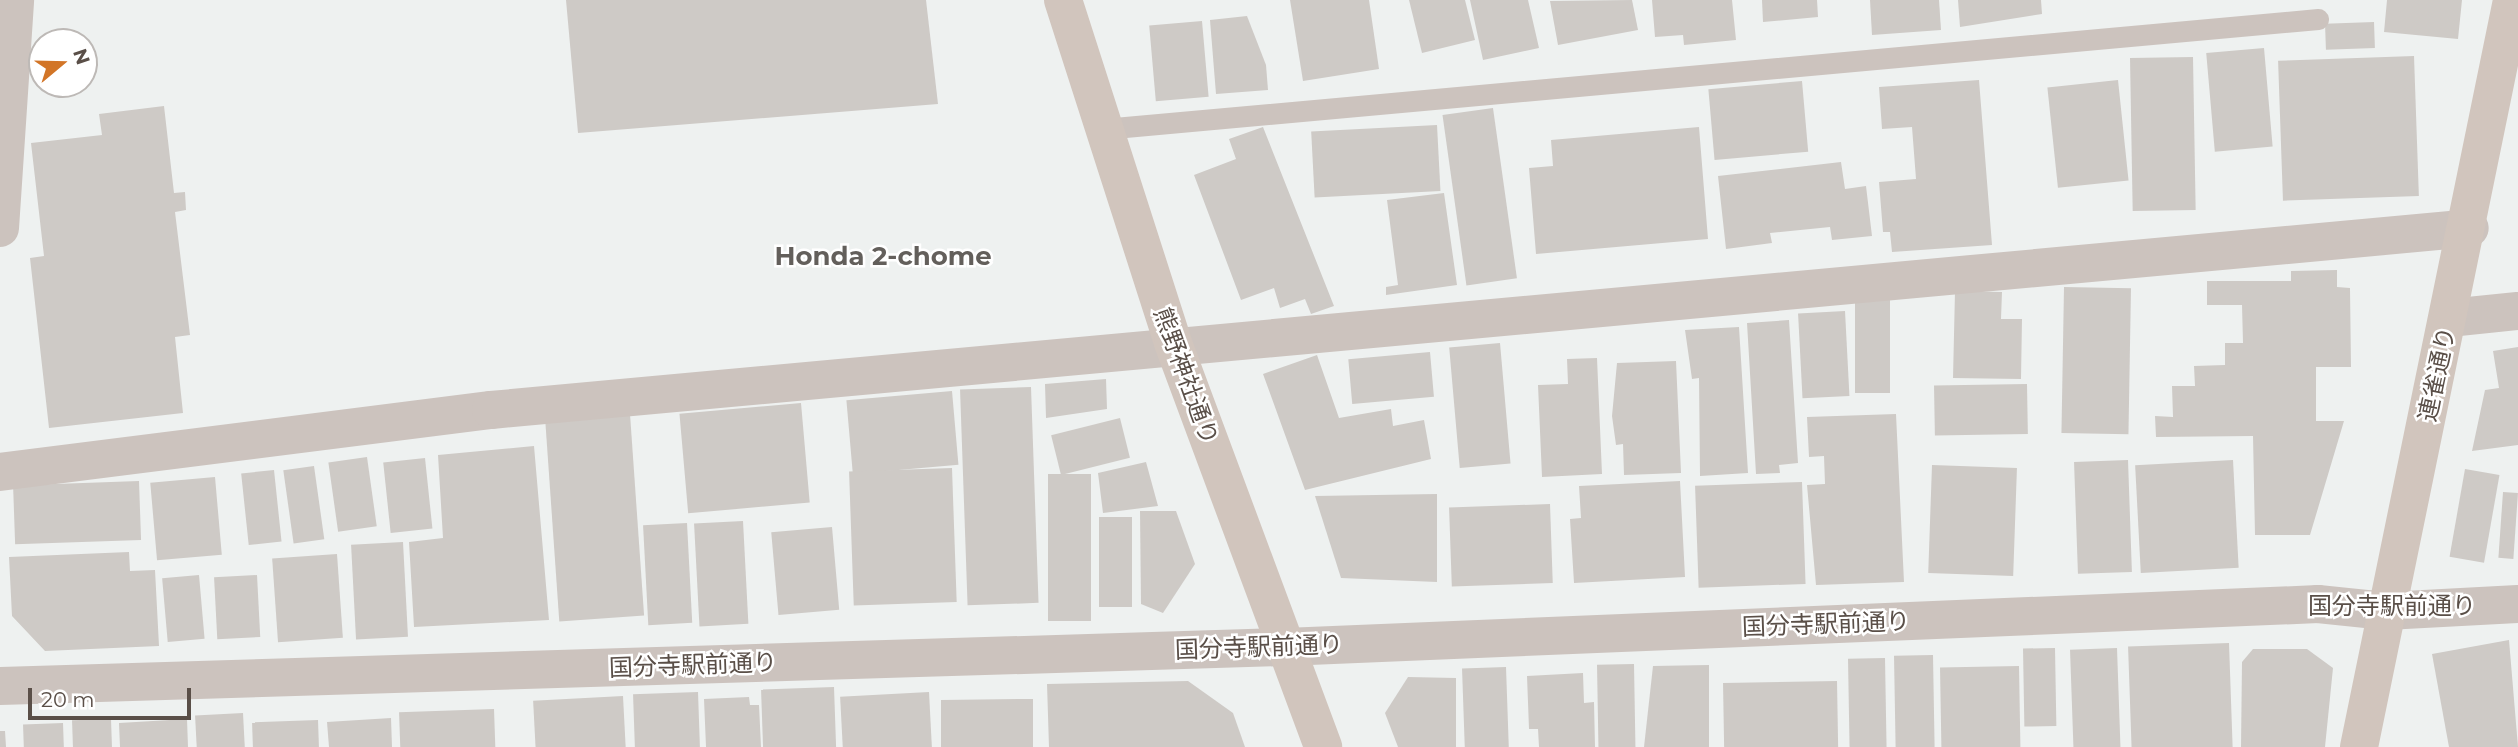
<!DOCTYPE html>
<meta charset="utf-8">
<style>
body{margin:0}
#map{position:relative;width:2518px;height:747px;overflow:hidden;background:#eef1f0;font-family:Montserrat,"Noto Sans JP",sans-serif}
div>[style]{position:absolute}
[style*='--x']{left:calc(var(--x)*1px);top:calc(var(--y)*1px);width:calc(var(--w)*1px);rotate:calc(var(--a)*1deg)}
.building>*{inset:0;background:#cecac6;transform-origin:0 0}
.service>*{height:21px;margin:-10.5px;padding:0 10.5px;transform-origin:10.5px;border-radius:10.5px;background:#ccc3be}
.minor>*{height:38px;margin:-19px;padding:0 19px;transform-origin:19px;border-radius:19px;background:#ccc3be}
.tertiary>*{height:38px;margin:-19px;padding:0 19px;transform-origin:19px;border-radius:19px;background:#ccc3be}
.secondary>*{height:38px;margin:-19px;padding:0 19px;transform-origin:19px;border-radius:19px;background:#d1c5bd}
span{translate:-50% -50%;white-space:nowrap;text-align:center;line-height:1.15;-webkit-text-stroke:5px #fff;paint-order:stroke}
.street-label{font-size:24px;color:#5a4f48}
.neighbourhood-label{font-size:26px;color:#635f5b;font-weight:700}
.north{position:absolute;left:28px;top:28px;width:70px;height:70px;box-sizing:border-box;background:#fff;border:2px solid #bdb9b6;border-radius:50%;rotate:71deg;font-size:19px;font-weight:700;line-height:28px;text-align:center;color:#5a4f48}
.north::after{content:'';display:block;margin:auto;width:24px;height:32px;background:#d27527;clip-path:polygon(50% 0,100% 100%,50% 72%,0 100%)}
.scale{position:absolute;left:28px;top:688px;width:163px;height:32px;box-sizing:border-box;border:4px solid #5a4f48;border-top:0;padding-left:9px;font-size:21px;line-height:24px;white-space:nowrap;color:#5a4f48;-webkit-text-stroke:5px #fff;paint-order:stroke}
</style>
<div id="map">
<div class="building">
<i style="clip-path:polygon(566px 0,926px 0,938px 104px,578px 133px)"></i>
<i style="clip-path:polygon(1290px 0,1369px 0,1379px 69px,1303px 81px)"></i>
<i style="clip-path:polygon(1409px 0,1465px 0,1475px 40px,1422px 53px)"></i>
<i style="clip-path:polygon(1470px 0,1528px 0,1539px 48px,1483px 60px)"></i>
<i style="clip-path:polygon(1632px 0,1638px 30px,1558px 45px,1550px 1px)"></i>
<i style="clip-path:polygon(1652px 0,1732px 0,1736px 40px,1684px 45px,1683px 35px,1655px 37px)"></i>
<i style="clip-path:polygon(1762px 0,1817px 0,1818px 17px,1763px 22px)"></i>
<i style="clip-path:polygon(1870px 0,1939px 0,1941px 30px,1872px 35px)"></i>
<i style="clip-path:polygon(1958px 0,2041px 0,2042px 14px,1960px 27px)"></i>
<i style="clip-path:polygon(2387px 0,2462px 0,2458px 39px,2384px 32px)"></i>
<i style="clip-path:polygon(1247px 16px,1266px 65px,1268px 90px,1216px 94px,1210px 20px)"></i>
<i style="left:1202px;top:21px;width:76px;height:53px;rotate:85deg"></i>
<i style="left:2374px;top:22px;width:26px;height:49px;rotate:88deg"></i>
<i style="left:2264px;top:48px;width:99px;height:58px;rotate:85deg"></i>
<i style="left:2414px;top:56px;width:140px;height:136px;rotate:88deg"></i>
<i style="left:2193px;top:57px;width:153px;height:63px;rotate:89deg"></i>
<i style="clip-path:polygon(1979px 80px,1992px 245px,1892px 252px,1890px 232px,1883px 232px,1879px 182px,1916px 179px,1912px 127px,1882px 129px,1879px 87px)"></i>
<i style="left:2118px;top:80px;width:101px;height:71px;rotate:84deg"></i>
<i style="left:1802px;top:81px;width:71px;height:94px;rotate:85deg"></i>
<i style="clip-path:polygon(164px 106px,174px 193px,185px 192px,186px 210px,175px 212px,190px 335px,175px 337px,183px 413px,49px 428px,30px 258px,44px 256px,31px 143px,102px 135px,99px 114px)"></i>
<i style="left:1493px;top:108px;width:172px;height:51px;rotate:82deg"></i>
<i style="left:1437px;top:125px;width:66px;height:126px;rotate:87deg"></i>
<i style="clip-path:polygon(1263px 127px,1334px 306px,1311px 314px,1305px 299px,1280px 308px,1274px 288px,1241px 300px,1194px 175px,1236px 159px,1229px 139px)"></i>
<i style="clip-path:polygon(1699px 127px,1708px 239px,1536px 254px,1529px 168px,1553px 166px,1551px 140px)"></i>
<i style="clip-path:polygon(1841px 162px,1845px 189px,1866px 186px,1872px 236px,1832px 240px,1830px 227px,1770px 233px,1772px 243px,1726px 249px,1718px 176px)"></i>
<i style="clip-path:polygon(1444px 193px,1457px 285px,1386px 295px,1386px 287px,1398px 285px,1387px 200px)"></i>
<i style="clip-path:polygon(2337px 270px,2337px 287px,2350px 288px,2351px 367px,2316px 367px,2316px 421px,2344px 421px,2310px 535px,2255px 535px,2253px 436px,2156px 437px,2155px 416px,2173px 417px,2172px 386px,2195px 386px,2194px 366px,2225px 365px,2225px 343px,2243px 343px,2242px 305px,2207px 305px,2207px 281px,2291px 281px,2291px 271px)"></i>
<i style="left:2064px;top:287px;width:67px;height:146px;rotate:1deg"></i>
<i style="clip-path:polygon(1955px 291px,2002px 292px,2001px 319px,2022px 319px,2021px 379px,1953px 378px)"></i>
<i style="left:1855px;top:300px;width:35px;height:93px"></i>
<i style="left:1845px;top:311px;width:85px;height:47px;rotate:87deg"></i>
<i style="clip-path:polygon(1789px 320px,1798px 463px,1779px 465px,1780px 473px,1756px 474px,1747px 323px)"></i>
<i style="clip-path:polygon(1739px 327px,1748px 473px,1700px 476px,1699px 378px,1692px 379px,1685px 330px)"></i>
<i style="left:1500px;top:343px;width:121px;height:51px;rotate:85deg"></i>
<i style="clip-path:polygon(2518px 347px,2518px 445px,2472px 451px,2485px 390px,2499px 388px,2493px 351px)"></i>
<i style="left:1430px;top:352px;width:45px;height:82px;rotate:85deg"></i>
<i style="clip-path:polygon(1317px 355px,1339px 418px,1391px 409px,1393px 426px,1424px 420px,1431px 459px,1305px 490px,1263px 374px)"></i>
<i style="clip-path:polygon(1597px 358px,1602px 474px,1542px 477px,1538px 385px,1568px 384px,1567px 359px)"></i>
<i style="clip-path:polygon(1676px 361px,1681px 473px,1624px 475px,1623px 444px,1616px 445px,1612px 416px,1617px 363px)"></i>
<i style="clip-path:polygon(1106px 379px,1107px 409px,1046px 418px,1045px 384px)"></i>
<i style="left:2027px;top:384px;width:50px;height:93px;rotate:89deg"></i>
<i style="left:1031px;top:387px;width:216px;height:71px;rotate:88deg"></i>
<i style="left:952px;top:391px;width:74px;height:106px;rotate:85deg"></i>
<i style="left:801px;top:403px;width:100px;height:122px;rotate:85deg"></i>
<i style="left:630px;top:414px;width:202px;height:85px;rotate:86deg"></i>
<i style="clip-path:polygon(1896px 414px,1904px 582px,1816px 585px,1807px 485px,1825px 484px,1824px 456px,1809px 457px,1807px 417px)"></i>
<i style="left:1120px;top:418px;width:41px;height:71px;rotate:76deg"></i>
<i style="clip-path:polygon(534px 446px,549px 620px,414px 627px,409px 542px,443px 538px,438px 455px)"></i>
<i style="left:367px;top:457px;width:70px;height:39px;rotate:82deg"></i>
<i style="left:425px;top:458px;width:71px;height:42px;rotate:84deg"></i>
<i style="left:2128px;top:460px;width:112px;height:54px;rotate:88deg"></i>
<i style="left:2233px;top:460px;width:108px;height:98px;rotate:87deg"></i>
<i style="clip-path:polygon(1146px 462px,1158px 506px,1103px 513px,1098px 473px)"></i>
<i style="left:1932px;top:465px;width:85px;height:108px;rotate:2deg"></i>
<i style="left:314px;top:466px;width:74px;height:31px;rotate:82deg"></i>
<i style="left:952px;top:468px;width:134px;height:103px;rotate:88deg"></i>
<i style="left:2465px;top:469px;width:35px;height:89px;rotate:10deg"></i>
<i style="left:274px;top:470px;width:72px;height:33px;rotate:84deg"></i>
<i style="left:1048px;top:474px;width:43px;height:147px"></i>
<i style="left:215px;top:477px;width:78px;height:65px;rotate:85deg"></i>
<i style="left:139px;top:481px;width:59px;height:126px;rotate:88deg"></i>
<i style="clip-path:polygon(1680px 481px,1685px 577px,1574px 583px,1570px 519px,1581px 518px,1579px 486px)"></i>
<i style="left:1802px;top:482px;width:102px;height:107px;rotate:88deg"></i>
<i style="left:2503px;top:492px;width:15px;height:66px;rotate:4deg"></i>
<i style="clip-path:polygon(1437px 494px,1437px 582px,1341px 578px,1315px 496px)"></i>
<i style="left:1550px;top:504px;width:79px;height:101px;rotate:88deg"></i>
<i style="clip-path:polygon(1140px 511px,1176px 511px,1195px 564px,1163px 613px,1141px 604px)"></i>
<i style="left:1132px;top:517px;width:90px;height:33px;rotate:90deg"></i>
<i style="left:743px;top:521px;width:103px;height:49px;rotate:87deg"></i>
<i style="left:687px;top:523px;width:100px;height:44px;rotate:87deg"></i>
<i style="left:832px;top:527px;width:83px;height:61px;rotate:85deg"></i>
<i style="left:403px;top:542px;width:95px;height:52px;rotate:87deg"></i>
<i style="clip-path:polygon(129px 552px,130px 571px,155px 570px,159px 646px,45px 651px,12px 616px,9px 557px)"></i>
<i style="left:337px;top:554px;width:84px;height:65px;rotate:86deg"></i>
<i style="left:199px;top:575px;width:64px;height:37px;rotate:85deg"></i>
<i style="left:257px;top:575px;width:62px;height:43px;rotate:87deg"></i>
<i style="clip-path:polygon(2509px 640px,2518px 747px,2449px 747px,2432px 654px)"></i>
<i style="left:2229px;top:643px;width:104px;height:101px;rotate:88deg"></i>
<i style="left:2055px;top:648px;width:78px;height:32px;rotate:89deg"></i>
<i style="left:2117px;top:648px;width:99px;height:47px;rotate:88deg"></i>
<i style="clip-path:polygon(2253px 649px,2307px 649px,2333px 668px,2325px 747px,2241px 747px,2242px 662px)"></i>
<i style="left:1933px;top:655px;width:92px;height:39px;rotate:89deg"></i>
<i style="left:1885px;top:658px;width:89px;height:37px;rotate:89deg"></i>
<i style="left:1634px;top:664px;width:83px;height:37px;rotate:89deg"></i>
<i style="clip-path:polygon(1709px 665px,1709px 747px,1644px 747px,1653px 666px)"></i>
<i style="left:2019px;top:666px;width:81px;height:79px;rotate:89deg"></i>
<i style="left:1506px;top:667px;width:80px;height:44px;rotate:88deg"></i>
<i style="clip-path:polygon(1583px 673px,1584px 703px,1594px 702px,1595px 747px,1539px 747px,1538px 729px,1529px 729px,1527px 676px)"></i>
<i style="clip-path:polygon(1408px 677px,1456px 678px,1456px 747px,1398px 747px,1385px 713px)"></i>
<i style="clip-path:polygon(1188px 681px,1233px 713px,1245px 747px,1049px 747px,1047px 684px)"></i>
<i style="left:1837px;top:681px;width:66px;height:114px;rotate:89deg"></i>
<i style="left:834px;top:687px;width:60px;height:73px;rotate:88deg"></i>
<i style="left:698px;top:692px;width:55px;height:65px;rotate:88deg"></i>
<i style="left:929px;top:692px;width:55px;height:89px;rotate:87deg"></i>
<i style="left:623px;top:696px;width:51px;height:90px;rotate:87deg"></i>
<i style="clip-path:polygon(749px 697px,750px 705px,759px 705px,761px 747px,706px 747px,704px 699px)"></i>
<i style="clip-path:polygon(1023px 699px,1033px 699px,1033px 747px,941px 747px,941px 700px)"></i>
<i style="left:494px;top:709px;width:38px;height:95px;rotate:88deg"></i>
<i style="left:243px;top:713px;width:34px;height:48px;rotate:87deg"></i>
<i style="clip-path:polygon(391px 718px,392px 747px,329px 747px,327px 722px)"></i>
<i style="left:111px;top:719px;width:28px;height:39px;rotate:88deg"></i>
<i style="clip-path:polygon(187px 719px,188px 747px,120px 747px,119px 723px)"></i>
<i style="left:318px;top:720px;width:27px;height:66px;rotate:88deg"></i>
<i style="left:63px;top:723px;width:24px;height:40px;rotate:88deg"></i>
<i style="clip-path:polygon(0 731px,5px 731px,6px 747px,0 747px)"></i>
</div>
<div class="service">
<i style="--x:1103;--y:129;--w:1220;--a:-5.17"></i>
</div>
<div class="minor">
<i style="--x:0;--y:228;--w:228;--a:-86.2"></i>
<i style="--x:2449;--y:318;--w:69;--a:-5.8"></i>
<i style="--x:0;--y:472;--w:495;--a:-7.2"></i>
<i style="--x:491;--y:410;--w:1987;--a:-5.25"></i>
</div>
<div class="tertiary">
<i style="--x:0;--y:686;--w:1286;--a:-1.74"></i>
<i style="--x:1285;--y:647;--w:1034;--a:-2.38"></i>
<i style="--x:2318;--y:604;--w:68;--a:5.9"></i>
<i style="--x:2386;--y:611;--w:132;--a:-3"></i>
</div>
<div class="secondary">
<i style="--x:1063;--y:0;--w:360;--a:72.2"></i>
<i style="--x:1173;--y:343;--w:431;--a:69.6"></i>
<i style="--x:2359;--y:747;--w:763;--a:-78.42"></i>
</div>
<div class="street-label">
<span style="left:2437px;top:374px;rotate:-78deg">連雀通り</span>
<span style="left:1186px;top:376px;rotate:70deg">熊野神社通り</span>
<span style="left:2392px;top:606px">国分寺駅前通り</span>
<span style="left:1826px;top:624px;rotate:-2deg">国分寺駅前通り</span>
<span style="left:1259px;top:647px;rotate:-2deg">国分寺駅前通り</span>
<span style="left:693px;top:665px;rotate:-2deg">国分寺駅前通り</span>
</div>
<div class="neighbourhood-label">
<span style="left:883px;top:257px">Honda 2-chome</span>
</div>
<div class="north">N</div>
<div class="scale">20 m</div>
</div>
